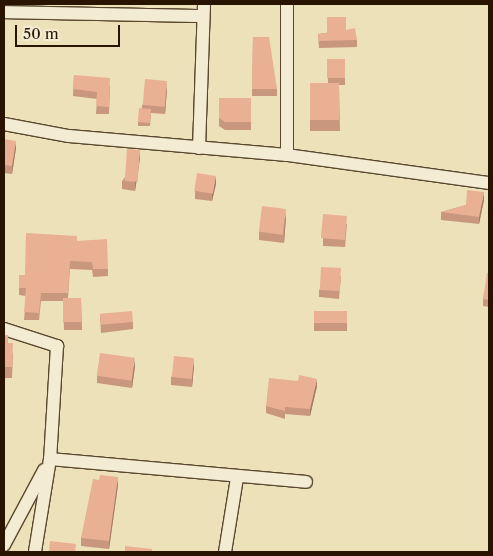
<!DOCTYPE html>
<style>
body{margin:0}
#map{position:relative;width:493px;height:556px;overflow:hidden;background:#ede1ba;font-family:"Libre Caslon Text",serif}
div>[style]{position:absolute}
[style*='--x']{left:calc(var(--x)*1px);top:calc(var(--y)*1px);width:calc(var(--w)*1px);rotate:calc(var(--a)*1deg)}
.roads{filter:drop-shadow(1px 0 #59472e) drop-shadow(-1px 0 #59472e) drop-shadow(0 1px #59472e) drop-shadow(0 -1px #59472e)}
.street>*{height:12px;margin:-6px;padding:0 6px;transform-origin:6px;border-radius:6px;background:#f3ecd2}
.wall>*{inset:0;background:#c8977e;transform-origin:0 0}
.shaded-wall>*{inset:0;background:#a37b67}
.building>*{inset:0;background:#e9b093;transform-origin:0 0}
span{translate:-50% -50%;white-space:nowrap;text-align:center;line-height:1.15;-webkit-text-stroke:4.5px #f3ecd2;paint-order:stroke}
.frame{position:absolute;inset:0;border:5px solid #281400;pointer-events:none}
.scale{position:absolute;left:15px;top:25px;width:105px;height:22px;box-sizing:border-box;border:2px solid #281400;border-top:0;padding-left:6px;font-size:15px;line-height:18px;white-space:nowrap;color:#281400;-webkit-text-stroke:4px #f3ecd2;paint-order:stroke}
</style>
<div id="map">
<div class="roads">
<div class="street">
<i style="--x:287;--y:4;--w:151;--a:90"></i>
<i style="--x:4;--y:12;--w:199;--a:1.2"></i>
<i style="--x:4;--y:124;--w:66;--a:10.5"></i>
<i style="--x:69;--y:136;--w:219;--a:5"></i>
<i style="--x:287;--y:155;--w:204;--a:7.9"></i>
<i style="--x:199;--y:148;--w:144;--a:-88"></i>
<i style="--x:4;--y:329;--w:56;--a:17.8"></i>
<i style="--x:57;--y:346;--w:113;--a:93.5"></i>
<i style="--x:50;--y:459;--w:94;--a:99.2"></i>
<i style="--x:50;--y:459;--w:257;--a:5.1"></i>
<i style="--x:4;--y:545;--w:85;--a:-61.9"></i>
<i style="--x:225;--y:552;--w:75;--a:-80.8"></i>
</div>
</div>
<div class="wall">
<i style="clip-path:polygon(346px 30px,357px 40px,357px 47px,319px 48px,318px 34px)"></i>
<i style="clip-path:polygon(253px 37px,277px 89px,277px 96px,252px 96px)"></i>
<i style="clip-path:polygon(327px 59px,345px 59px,345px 85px,339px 85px,340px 131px,310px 131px,310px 83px,328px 83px)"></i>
<i style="clip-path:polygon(74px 75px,110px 86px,109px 114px,96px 114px,97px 99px,73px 96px)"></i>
<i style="clip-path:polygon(167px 89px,165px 114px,151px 113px,150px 126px,138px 126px,138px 122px,142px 109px,142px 105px)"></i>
<i style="clip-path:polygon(219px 98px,251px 98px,251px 130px,225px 130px,219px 126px)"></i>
<i style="clip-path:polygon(4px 139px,16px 148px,12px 174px,4px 173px)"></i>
<i style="clip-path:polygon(140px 158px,135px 191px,122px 189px,122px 181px)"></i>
<i style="clip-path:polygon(216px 184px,212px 201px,195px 199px,195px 191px)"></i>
<i style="clip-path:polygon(484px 200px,479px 224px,441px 220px,441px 212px)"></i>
<i style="clip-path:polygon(323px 214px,347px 224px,345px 247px,323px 246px)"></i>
<i style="clip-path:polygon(286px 217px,284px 243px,259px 240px,259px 232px)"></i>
<i style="clip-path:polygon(77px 241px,108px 269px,108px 276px,93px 277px,92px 270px,70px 269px,68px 298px,81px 298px,82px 330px,64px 330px,63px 301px,41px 301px,39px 320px,24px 320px,26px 296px,19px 295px,19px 275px,25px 275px)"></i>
<i style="clip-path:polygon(489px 273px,489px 307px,483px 306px,483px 299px)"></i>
<i style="clip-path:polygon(341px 276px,339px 299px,319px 297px,319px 290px)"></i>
<i style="left:314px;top:311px;width:33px;height:20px"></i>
<i style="clip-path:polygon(100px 315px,133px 322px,133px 329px,101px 333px)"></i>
<i style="clip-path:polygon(4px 335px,8px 343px,13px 354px,12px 378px,4px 378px)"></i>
<i style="clip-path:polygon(135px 366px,132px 388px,97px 383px,97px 376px)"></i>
<i style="clip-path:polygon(194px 366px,192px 387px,171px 385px,171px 377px)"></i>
<i style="clip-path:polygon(317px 386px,310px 416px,285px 414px,285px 419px,266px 413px,266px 406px)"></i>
<i style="clip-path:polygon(99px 480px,118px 485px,109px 549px,81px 546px,81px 538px)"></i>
</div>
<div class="shaded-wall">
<i style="clip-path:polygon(167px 81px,167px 89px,165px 114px,165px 107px)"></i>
<i style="clip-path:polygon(16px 141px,16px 148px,12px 174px,12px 166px)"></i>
<i style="clip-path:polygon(140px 150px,140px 158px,135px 191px,135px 183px)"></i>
<i style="clip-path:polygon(216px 176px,216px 184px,212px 201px,212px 194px)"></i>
<i style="clip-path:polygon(484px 192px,484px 200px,479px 224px,479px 217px)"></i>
<i style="clip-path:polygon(286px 209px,286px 217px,284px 243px,284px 235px)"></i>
<i style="clip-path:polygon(135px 358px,135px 366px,132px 388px,132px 381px)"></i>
<i style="clip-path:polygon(194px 358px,194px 366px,192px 387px,192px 380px)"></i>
<i style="clip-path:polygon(317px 379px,317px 386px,310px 416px,310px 409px)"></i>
<i style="clip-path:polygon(118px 477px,118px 485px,109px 549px,109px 541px)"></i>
</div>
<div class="building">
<i style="clip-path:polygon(327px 17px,346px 17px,346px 30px,355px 28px,357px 40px,319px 41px,318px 34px,327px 33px)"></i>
<i style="clip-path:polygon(253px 37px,269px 37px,277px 89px,252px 89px)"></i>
<i style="left:327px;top:59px;width:18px;height:19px"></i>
<i style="clip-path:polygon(74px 75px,110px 78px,109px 107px,96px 106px,97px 92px,73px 89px)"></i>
<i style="left:145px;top:79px;width:22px;height:26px;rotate:5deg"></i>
<i style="left:310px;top:83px;width:29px;height:37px"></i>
<i style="clip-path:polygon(219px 98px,251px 98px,251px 122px,225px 122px,219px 118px)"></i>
<i style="left:139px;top:108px;width:12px;height:14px;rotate:5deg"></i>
<i style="clip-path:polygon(4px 139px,16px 141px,12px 166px,4px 165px)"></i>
<i style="left:127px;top:149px;width:13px;height:32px;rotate:4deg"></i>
<i style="left:197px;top:173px;width:19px;height:18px;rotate:9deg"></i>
<i style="clip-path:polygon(467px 190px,484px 192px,479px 217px,441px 212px,466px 205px)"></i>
<i style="left:262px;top:206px;width:24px;height:26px;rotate:7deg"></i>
<i style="left:323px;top:214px;width:24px;height:24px;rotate:5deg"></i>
<i style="clip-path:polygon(26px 233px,77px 236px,77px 241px,107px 239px,108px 269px,93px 269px,92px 262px,70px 261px,68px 293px,41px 293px,39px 313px,24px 312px,26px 288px,19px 288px,19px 275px,25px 275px)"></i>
<i style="left:321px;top:267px;width:20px;height:23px;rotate:3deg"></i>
<i style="clip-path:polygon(487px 273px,489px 273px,489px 300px,483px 299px)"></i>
<i style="left:63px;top:298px;width:18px;height:24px"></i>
<i style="left:132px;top:311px;width:11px;height:32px;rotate:85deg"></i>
<i style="left:314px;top:311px;width:33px;height:12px"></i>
<i style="clip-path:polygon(4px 335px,8px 335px,8px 343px,13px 343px,12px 367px,4px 367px)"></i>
<i style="left:100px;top:353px;width:35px;height:23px;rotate:8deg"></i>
<i style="left:174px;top:356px;width:20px;height:21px;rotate:6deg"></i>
<i style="clip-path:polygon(299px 375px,317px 379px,310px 409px,285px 407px,285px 411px,266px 406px,269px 378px,298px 381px)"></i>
<i style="clip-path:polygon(100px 475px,118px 477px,109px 541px,81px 538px,93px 479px,99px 480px)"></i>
<i style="clip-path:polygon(50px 541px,76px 544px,75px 552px,49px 552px)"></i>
<i style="clip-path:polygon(125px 546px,152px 549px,152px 552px,125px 552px)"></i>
</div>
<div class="frame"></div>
<div class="scale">50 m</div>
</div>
